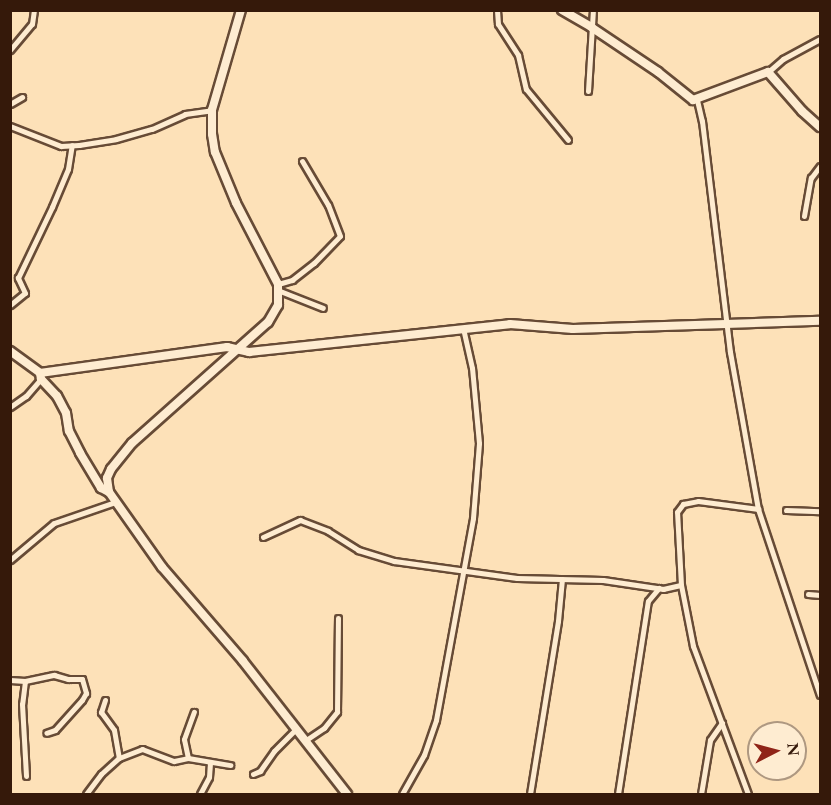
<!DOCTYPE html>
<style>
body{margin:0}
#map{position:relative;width:831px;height:805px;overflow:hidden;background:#fde1b8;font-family:"EB Garamond",serif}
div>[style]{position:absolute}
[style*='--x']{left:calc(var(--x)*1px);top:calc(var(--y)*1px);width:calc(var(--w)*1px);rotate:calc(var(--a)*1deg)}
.roads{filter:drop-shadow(2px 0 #674b36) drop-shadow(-2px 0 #674b36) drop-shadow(0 2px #674b36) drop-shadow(0 -2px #674b36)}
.street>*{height:5px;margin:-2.5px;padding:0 2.5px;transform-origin:2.5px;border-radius:2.5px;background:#feecd1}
.secondary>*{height:8px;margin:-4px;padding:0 4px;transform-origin:4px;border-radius:4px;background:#feecd1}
span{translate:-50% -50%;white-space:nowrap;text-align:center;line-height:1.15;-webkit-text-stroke:5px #feecd1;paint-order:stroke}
.frame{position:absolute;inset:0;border:12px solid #35190a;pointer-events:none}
.north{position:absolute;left:747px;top:721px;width:60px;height:60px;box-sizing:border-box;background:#feecd1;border:2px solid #ae9881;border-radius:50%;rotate:84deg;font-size:16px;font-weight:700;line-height:24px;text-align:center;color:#35190a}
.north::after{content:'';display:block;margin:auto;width:21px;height:27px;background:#8f2418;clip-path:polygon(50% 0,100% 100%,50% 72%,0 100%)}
</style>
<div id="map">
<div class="roads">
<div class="street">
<i style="--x:497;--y:10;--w:14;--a:86"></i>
<i style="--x:498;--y:24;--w:37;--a:57"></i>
<i style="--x:518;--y:55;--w:35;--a:77"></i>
<i style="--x:526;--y:89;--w:66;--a:50.5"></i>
<i style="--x:10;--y:50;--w:34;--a:-50"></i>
<i style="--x:32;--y:24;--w:14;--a:-82"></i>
<i style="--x:768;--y:72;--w:20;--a:-41"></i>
<i style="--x:783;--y:59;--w:42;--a:-28.4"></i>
<i style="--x:588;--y:91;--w:81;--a:-86.5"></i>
<i style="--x:697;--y:100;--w:22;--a:77"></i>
<i style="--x:702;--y:121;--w:233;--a:83.1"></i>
<i style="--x:730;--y:352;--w:159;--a:79.9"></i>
<i style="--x:758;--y:509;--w:196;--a:71.6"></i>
<i style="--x:10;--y:104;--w:14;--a:-30"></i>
<i style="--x:10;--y:126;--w:55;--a:21.4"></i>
<i style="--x:61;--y:146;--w:18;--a:-3"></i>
<i style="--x:79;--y:145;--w:37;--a:-9"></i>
<i style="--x:116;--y:139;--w:37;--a:-16"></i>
<i style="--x:152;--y:129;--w:36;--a:-24"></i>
<i style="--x:185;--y:114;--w:27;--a:-8"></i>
<i style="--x:804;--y:216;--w:39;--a:-80"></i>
<i style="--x:811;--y:178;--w:15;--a:-53"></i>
<i style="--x:278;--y:284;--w:15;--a:-16"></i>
<i style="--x:292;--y:280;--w:28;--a:-38"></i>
<i style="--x:314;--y:263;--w:37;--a:-46"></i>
<i style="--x:340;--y:236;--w:33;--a:-111"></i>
<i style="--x:328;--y:205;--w:51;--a:-120.6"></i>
<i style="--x:280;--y:291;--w:46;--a:21.6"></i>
<i style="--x:10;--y:305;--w:19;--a:-39"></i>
<i style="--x:25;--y:293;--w:17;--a:-115"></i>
<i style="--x:18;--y:278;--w:79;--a:-64.4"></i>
<i style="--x:52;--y:207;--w:41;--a:-67.2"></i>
<i style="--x:68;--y:169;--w:24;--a:-81"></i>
<i style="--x:10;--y:407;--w:19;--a:-35"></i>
<i style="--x:26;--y:396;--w:23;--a:-49"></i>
<i style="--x:786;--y:510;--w:34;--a:2"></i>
<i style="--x:263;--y:537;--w:41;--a:-24.7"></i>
<i style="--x:300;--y:520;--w:30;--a:21"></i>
<i style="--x:328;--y:531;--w:36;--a:32"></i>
<i style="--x:358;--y:550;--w:38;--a:17"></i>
<i style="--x:394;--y:561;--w:124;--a:7.9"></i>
<i style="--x:517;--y:578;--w:86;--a:1.3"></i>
<i style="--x:603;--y:580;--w:61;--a:8.5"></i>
<i style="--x:663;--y:589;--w:18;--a:-13"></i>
<i style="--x:10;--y:560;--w:57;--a:-40.1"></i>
<i style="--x:54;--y:523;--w:65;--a:-19"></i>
<i style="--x:808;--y:594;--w:12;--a:5"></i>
<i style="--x:10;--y:680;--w:15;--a:4"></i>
<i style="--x:25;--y:681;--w:30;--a:-12"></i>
<i style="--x:54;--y:675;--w:15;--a:16"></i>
<i style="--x:68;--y:679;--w:14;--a:0"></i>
<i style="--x:82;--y:679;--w:15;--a:74"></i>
<i style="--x:86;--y:693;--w:8;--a:120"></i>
<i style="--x:82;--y:700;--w:40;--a:132"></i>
<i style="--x:55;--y:730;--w:9;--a:162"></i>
<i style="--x:25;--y:681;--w:23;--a:97"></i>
<i style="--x:22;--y:704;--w:72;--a:86.8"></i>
<i style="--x:105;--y:700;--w:13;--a:108"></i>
<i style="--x:101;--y:712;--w:22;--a:54"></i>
<i style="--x:114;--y:730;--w:28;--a:80"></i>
<i style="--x:306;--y:740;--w:22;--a:-34"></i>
<i style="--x:324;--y:728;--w:21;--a:-51"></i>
<i style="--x:337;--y:712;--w:94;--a:-89.4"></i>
<i style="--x:188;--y:758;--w:19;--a:-102"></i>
<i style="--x:184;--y:739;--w:29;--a:-70"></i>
<i style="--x:253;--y:774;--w:8;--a:-23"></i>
<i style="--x:260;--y:771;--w:24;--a:-55"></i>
<i style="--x:274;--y:751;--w:31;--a:-45"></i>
<i style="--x:86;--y:794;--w:25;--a:-53"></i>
<i style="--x:101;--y:774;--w:24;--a:-42"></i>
<i style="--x:119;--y:758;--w:25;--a:-21"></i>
<i style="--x:142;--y:749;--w:34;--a:21"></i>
<i style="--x:174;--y:761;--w:14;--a:-12"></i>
<i style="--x:188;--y:758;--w:43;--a:9.5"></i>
<i style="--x:200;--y:794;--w:19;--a:-62"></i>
<i style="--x:209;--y:777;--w:13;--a:-86"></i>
<i style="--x:402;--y:794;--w:45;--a:-60.6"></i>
<i style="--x:424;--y:755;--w:37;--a:-71"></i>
<i style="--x:436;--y:720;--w:205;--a:-79.6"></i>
<i style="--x:473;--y:518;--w:75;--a:-85.4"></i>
<i style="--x:479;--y:443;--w:75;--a:-95.3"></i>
<i style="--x:472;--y:368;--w:41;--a:-102.7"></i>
<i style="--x:530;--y:794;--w:175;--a:-80.8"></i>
<i style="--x:558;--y:621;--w:42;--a:-84.6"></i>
<i style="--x:618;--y:794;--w:195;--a:-81.2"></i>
<i style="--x:648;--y:601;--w:17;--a:-50"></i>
<i style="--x:701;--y:794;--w:55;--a:-80.5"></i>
<i style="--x:710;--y:740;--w:21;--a:-55"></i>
<i style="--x:748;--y:794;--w:158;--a:-110.4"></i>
<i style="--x:693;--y:646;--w:62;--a:-101.1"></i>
<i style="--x:681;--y:585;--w:73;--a:-93.1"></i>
<i style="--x:677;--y:512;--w:10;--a:-53"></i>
<i style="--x:683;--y:504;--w:15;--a:-11"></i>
<i style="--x:698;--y:501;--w:61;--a:7.6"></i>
</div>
<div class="secondary">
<i style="--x:241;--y:10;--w:104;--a:106.2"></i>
<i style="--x:212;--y:110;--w:24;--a:90"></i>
<i style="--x:212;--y:134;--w:18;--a:81"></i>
<i style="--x:215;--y:152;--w:55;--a:67.6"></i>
<i style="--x:236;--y:203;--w:91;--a:62.6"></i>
<i style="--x:278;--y:284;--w:21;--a:90"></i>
<i style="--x:278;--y:305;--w:20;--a:120"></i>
<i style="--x:268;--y:322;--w:182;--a:138.3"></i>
<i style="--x:132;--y:443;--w:33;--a:129"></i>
<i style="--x:111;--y:469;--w:10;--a:114"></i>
<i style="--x:107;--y:478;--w:14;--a:82"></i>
<i style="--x:109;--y:492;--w:92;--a:54.8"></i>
<i style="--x:162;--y:567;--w:124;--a:49.2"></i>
<i style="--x:243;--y:661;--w:169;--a:52"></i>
<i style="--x:562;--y:10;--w:34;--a:30"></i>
<i style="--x:591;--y:27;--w:81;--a:33.9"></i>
<i style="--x:658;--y:72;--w:45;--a:38.7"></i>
<i style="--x:693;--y:100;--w:80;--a:-20.5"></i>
<i style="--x:768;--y:72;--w:52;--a:48.9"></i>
<i style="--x:802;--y:111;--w:24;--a:42"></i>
<i style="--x:10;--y:351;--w:37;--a:36"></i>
<i style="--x:40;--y:373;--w:189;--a:-7.9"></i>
<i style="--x:227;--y:347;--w:23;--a:13"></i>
<i style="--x:249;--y:352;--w:262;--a:-6.1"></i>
<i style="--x:510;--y:324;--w:63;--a:4.5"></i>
<i style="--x:573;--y:329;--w:247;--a:-1.9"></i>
<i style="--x:40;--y:373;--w:6;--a:81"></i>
<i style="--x:41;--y:379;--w:23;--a:47"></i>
<i style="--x:57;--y:396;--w:19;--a:62"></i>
<i style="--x:66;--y:413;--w:18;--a:81"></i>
<i style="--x:69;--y:431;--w:25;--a:63"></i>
<i style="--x:80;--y:453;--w:41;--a:59"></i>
<i style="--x:101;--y:488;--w:9;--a:27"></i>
</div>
</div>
<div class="frame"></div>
<div class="north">N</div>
</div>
